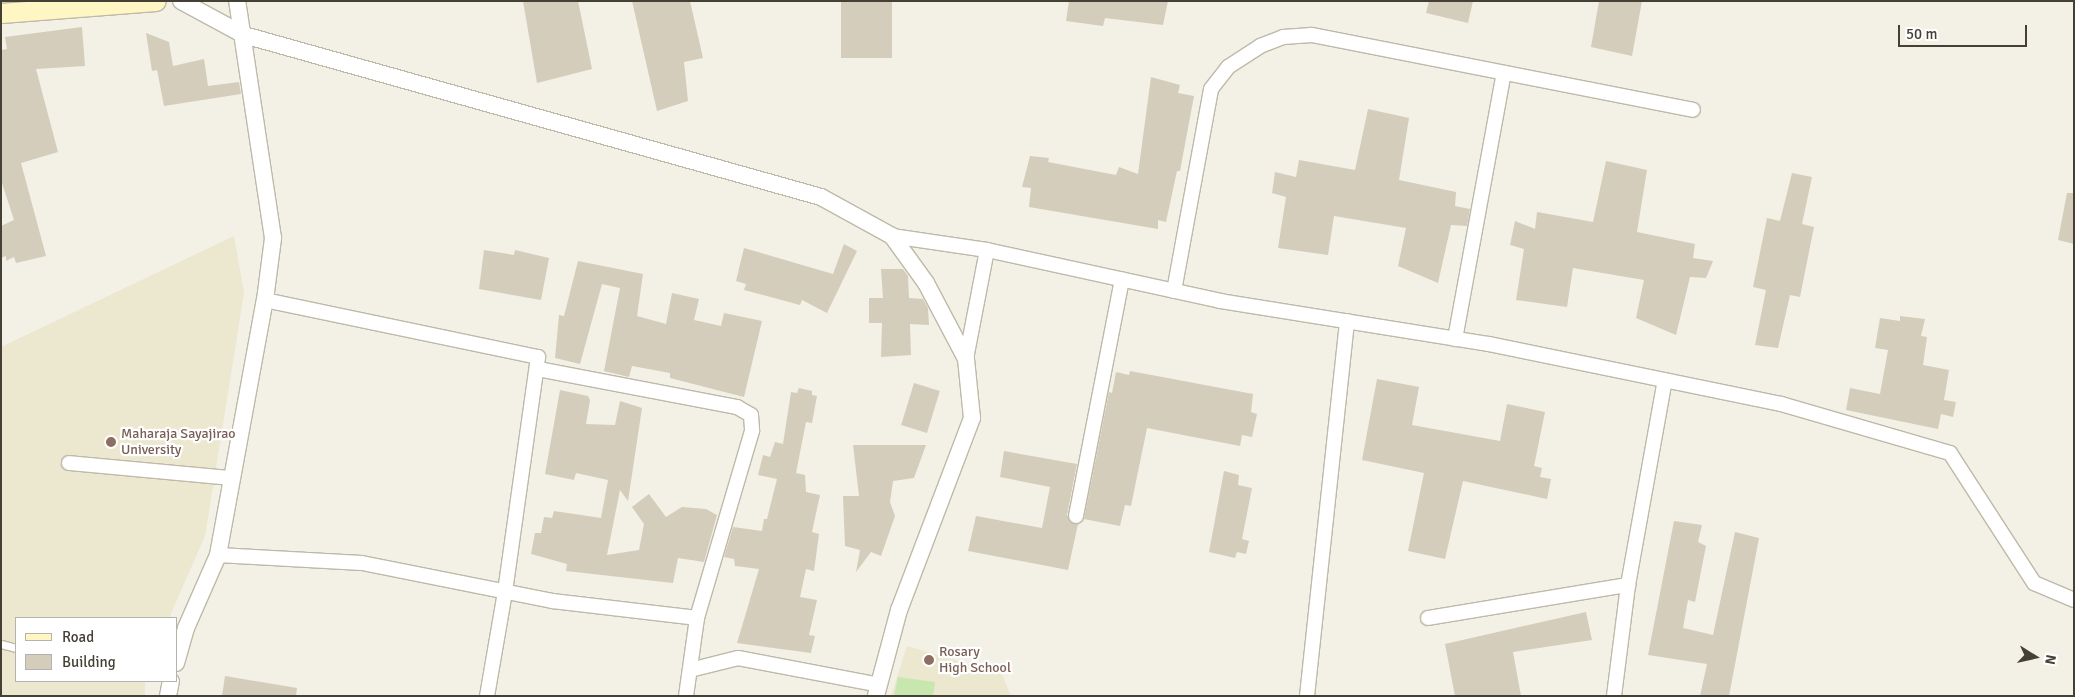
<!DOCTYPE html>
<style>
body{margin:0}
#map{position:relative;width:2075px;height:697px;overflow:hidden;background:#f3f0e5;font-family:Signika,sans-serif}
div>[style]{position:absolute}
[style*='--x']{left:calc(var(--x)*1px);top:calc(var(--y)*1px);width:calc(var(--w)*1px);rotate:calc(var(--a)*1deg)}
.education>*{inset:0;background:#ece7cf}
.green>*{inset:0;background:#c8e7ae}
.building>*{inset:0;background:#d4cdbb;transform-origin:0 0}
.roads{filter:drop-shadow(1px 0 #beb9a8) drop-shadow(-1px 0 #beb9a8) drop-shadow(0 1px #beb9a8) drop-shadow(0 -1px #beb9a8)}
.service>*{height:7px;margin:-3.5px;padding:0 3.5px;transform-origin:3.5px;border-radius:3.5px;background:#fff}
.minor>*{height:14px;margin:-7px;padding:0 7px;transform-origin:7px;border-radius:7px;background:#fff}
.tertiary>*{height:16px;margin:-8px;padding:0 8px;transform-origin:8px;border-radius:8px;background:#fff}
.secondary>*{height:19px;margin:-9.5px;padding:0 9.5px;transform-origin:9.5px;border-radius:9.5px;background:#fff6c3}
.dots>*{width:14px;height:14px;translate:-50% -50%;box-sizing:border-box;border:2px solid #fff;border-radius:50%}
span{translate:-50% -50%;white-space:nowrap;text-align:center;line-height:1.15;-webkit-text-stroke:4.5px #fff;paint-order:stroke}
.education-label{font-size:14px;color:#785e54}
.left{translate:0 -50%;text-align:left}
.frame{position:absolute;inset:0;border:2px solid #454035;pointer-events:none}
.legend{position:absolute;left:15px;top:617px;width:162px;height:65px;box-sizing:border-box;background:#fff;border:1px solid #b5b3ae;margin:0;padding:6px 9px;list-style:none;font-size:15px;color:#454035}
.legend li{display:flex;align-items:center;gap:10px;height:25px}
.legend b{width:25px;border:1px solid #b5b3ae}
.north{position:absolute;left:2010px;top:632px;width:50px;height:50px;-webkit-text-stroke:4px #fff;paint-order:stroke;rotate:100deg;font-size:14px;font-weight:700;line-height:20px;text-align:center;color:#454035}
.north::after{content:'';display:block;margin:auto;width:18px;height:22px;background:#454035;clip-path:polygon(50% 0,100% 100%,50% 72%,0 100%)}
.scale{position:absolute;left:1898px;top:25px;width:129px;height:22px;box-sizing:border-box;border:2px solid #454035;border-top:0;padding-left:6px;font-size:15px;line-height:18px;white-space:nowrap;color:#454035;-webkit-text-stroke:4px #fff;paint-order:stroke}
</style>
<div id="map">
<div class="education">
<i style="clip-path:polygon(234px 236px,244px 293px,205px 536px,169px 618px,16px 618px,16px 681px,145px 681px,145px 696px,1px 696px,1px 347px)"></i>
<i style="clip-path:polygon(907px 646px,1002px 674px,1011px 696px,891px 696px)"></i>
</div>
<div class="green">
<i style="clip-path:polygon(898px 677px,935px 682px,933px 696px,894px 696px)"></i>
</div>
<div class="building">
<i style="clip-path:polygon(523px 1px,578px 1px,592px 69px,537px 83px)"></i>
<i style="clip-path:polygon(632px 1px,690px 1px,703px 58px,684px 62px,688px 101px,657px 111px)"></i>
<i style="left:841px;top:1px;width:51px;height:57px"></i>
<i style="clip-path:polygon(1069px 1px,1168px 1px,1163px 25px,1105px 18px,1103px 26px,1066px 21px)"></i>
<i style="clip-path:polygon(1429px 1px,1473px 1px,1468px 23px,1426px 13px)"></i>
<i style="clip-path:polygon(1599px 1px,1642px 1px,1632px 56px,1591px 47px)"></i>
<i style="clip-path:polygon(82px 27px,85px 66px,36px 69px,58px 152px,21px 163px,46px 256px,16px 263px,14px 257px,6px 261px,6px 256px,1px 258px,1px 226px,14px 220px,1px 180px,1px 50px,7px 49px,5px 37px)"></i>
<i style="clip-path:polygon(146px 33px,169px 42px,173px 66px,204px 59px,208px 86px,239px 82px,241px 94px,164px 106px,157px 70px,152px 71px)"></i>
<i style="clip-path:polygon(1151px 77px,1180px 85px,1178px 93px,1194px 96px,1180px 171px,1177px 171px,1166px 222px,1158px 220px,1158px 229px,1029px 207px,1031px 188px,1022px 187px,1030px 156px,1049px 158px,1048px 162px,1116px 175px,1119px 167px,1138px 174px)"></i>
<i style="clip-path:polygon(1368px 109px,1409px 118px,1399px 180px,1456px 192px,1455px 206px,1470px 209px,1467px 226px,1451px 225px,1438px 283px,1398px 266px,1406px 228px,1334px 216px,1328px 255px,1278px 248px,1286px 197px,1272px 193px,1275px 172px,1296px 177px,1299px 160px,1355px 170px)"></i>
<i style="clip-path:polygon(1606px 161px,1647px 170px,1637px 232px,1695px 244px,1693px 258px,1713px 261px,1706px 278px,1690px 277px,1676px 335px,1636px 318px,1644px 280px,1573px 268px,1567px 307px,1516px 300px,1524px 249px,1510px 245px,1515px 221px,1535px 229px,1537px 212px,1593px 222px)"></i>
<i style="clip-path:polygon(1792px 173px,1812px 177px,1802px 224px,1814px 227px,1800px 297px,1790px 295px,1778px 348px,1755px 345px,1766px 290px,1753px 287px,1767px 218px,1780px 221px)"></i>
<i style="clip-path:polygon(2067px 193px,2074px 193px,2074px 244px,2058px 240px)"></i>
<i style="clip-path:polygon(844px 244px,857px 251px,827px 313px,802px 300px,800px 305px,744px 290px,746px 284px,736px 281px,744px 248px,833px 274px)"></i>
<i style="clip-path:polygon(484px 250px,514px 255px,515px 250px,549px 258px,541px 300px,479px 289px)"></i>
<i style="clip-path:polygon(578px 261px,643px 274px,637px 316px,666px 324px,672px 293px,699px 299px,694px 320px,721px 326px,724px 313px,762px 321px,744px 397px,670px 378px,670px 373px,632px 366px,629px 377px,604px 371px,620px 288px,602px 284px,580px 364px,555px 358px,559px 315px,564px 316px)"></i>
<i style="clip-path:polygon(881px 269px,903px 269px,908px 276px,909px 298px,923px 299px,928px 308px,929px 325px,910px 324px,911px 355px,881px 357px,882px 323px,869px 323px,869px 298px,883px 298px)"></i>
<i style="clip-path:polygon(1900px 316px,1925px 319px,1921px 336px,1927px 337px,1923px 365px,1949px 370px,1944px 400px,1956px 402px,1953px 417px,1941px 414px,1938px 429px,1846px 410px,1850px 388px,1880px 394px,1888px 350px,1875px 348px,1880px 318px,1900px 321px)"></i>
<i style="clip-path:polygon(1130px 371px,1253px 394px,1251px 412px,1257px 414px,1252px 437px,1242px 435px,1240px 446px,1147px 428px,1131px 506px,1125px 505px,1120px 526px,1084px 519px,1109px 392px,1112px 393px,1116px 372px,1129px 375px)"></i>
<i style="clip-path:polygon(1377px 379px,1419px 387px,1412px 425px,1500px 441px,1507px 404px,1545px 412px,1534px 466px,1542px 468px,1540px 477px,1551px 479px,1547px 499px,1463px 481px,1445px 559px,1408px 551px,1424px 473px,1362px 460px)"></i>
<i style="left:914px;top:383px;width:27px;height:44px;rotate:17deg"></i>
<i style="clip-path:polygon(799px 388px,812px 391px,812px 395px,817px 396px,812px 423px,806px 422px,796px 473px,805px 475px,806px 492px,820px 495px,812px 532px,819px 534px,814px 571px,806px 569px,800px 597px,817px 600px,809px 635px,815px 636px,811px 653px,737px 643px,759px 569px,735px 566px,734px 559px,724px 557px,733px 527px,762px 531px,764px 519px,767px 519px,777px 479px,758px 475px,763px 455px,770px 457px,775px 442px,783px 444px,791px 392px,797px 393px)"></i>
<i style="clip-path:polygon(560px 390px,588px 396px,590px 400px,586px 424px,615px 425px,620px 401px,642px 408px,628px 501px,620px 490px,607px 555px,639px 550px,644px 524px,632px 507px,649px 494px,666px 517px,682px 507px,706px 509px,717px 515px,704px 562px,678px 558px,673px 583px,566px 571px,567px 564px,531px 554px,535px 533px,541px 533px,544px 517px,552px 518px,554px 511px,601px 518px,608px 480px,576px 473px,574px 480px,545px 474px)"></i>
<i style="clip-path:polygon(853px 445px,926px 445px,914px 478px,893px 481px,890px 502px,895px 516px,881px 556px,871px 552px,856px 572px,860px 550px,845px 546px,843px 496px,859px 496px)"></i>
<i style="clip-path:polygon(1004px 451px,1077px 464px,1067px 515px,1070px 522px,1078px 524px,1068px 570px,968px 551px,976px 516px,1042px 528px,1050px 487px,1000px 477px)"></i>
<i style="clip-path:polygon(1224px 471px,1239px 475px,1238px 485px,1252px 488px,1242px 539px,1249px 541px,1246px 554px,1237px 552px,1235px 558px,1209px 552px)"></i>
<i style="clip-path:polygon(1674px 521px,1702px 525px,1698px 542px,1706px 546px,1695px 602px,1688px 600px,1683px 628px,1713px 635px,1735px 532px,1759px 538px,1729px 696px,1700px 696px,1707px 664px,1648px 655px)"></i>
<i style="clip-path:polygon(1586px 612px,1592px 640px,1513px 652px,1521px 696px,1455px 696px,1445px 644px)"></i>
<i style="clip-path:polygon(225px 676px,297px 688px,296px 696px,222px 696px)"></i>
</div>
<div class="roads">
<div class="service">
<i style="--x:1;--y:644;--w:16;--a:15"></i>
</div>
<div class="minor">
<i style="--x:892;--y:236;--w:96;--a:8.4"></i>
<i style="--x:987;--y:250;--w:111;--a:100.9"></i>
<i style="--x:987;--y:250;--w:239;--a:12.3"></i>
<i style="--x:1220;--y:301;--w:272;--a:9.1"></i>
<i style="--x:1489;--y:344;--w:298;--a:11.6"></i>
<i style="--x:1781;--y:404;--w:176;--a:16.2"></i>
<i style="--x:1950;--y:453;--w:155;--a:57.1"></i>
<i style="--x:2034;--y:583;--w:43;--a:23"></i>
<i style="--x:1174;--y:291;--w:205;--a:-79.6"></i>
<i style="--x:1211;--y:89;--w:28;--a:-52"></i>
<i style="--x:1228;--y:67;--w:38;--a:-33"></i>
<i style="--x:1260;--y:46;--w:25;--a:-21"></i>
<i style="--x:1283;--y:37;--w:29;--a:-4"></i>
<i style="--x:1312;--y:35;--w:388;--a:11.1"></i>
<i style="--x:265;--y:300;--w:279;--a:11.8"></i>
<i style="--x:538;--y:357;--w:237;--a:98"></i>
<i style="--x:505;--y:592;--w:106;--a:99.8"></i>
<i style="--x:1455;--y:339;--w:270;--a:-79.6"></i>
<i style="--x:538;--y:369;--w:203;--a:10.8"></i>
<i style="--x:737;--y:407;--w:16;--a:30"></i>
<i style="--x:751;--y:415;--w:16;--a:86"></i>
<i style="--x:752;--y:431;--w:195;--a:106.4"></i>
<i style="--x:69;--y:463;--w:162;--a:5.3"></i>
<i style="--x:1076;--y:516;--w:241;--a:-79"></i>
<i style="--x:218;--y:555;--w:144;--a:3.2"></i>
<i style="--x:362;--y:563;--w:195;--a:11.3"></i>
<i style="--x:553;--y:601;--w:145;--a:6.7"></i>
<i style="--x:697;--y:618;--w:79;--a:98"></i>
<i style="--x:1428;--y:618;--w:203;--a:-9.4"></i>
<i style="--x:690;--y:670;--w:49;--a:-14"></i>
<i style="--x:738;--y:658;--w:144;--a:10.8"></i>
<i style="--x:1307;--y:696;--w:377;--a:-83.9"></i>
<i style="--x:1614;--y:696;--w:112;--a:-82.8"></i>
<i style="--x:1628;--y:585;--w:208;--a:-79.8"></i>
</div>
<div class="tertiary">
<i style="--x:181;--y:1;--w:72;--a:28.4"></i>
<i style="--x:244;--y:35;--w:599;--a:15.68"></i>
<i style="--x:821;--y:197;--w:81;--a:28.8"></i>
<i style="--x:892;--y:236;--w:58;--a:54.1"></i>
<i style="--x:926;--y:283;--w:86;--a:62.2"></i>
<i style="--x:966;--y:359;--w:59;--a:84.2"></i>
<i style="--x:972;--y:418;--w:205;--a:110.8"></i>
<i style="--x:899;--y:610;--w:89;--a:105"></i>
<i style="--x:176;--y:663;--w:36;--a:-74"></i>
<i style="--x:186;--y:628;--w:80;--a:-66.3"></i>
<i style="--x:218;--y:555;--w:259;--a:-79.6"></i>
<i style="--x:265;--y:300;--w:63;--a:-82.6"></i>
<i style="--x:273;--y:238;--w:240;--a:-98.6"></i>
<i style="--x:168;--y:696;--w:15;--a:-79"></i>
</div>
<div class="secondary">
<i style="--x:1;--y:13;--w:155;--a:-4.4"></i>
</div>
</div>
<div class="dots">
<i style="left:111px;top:442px;background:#8d6e63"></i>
<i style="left:929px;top:660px;background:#8d6e63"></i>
</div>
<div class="education-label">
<span class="left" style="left:121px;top:442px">Maharaja Sayajirao<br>University</span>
<span class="left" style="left:939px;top:660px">Rosary<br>High School</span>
</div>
<div class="frame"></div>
<ul class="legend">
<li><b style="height:6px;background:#fff6c3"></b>Road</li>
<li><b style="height:14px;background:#d4cdbb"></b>Building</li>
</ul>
<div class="north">N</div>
<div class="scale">50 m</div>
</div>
